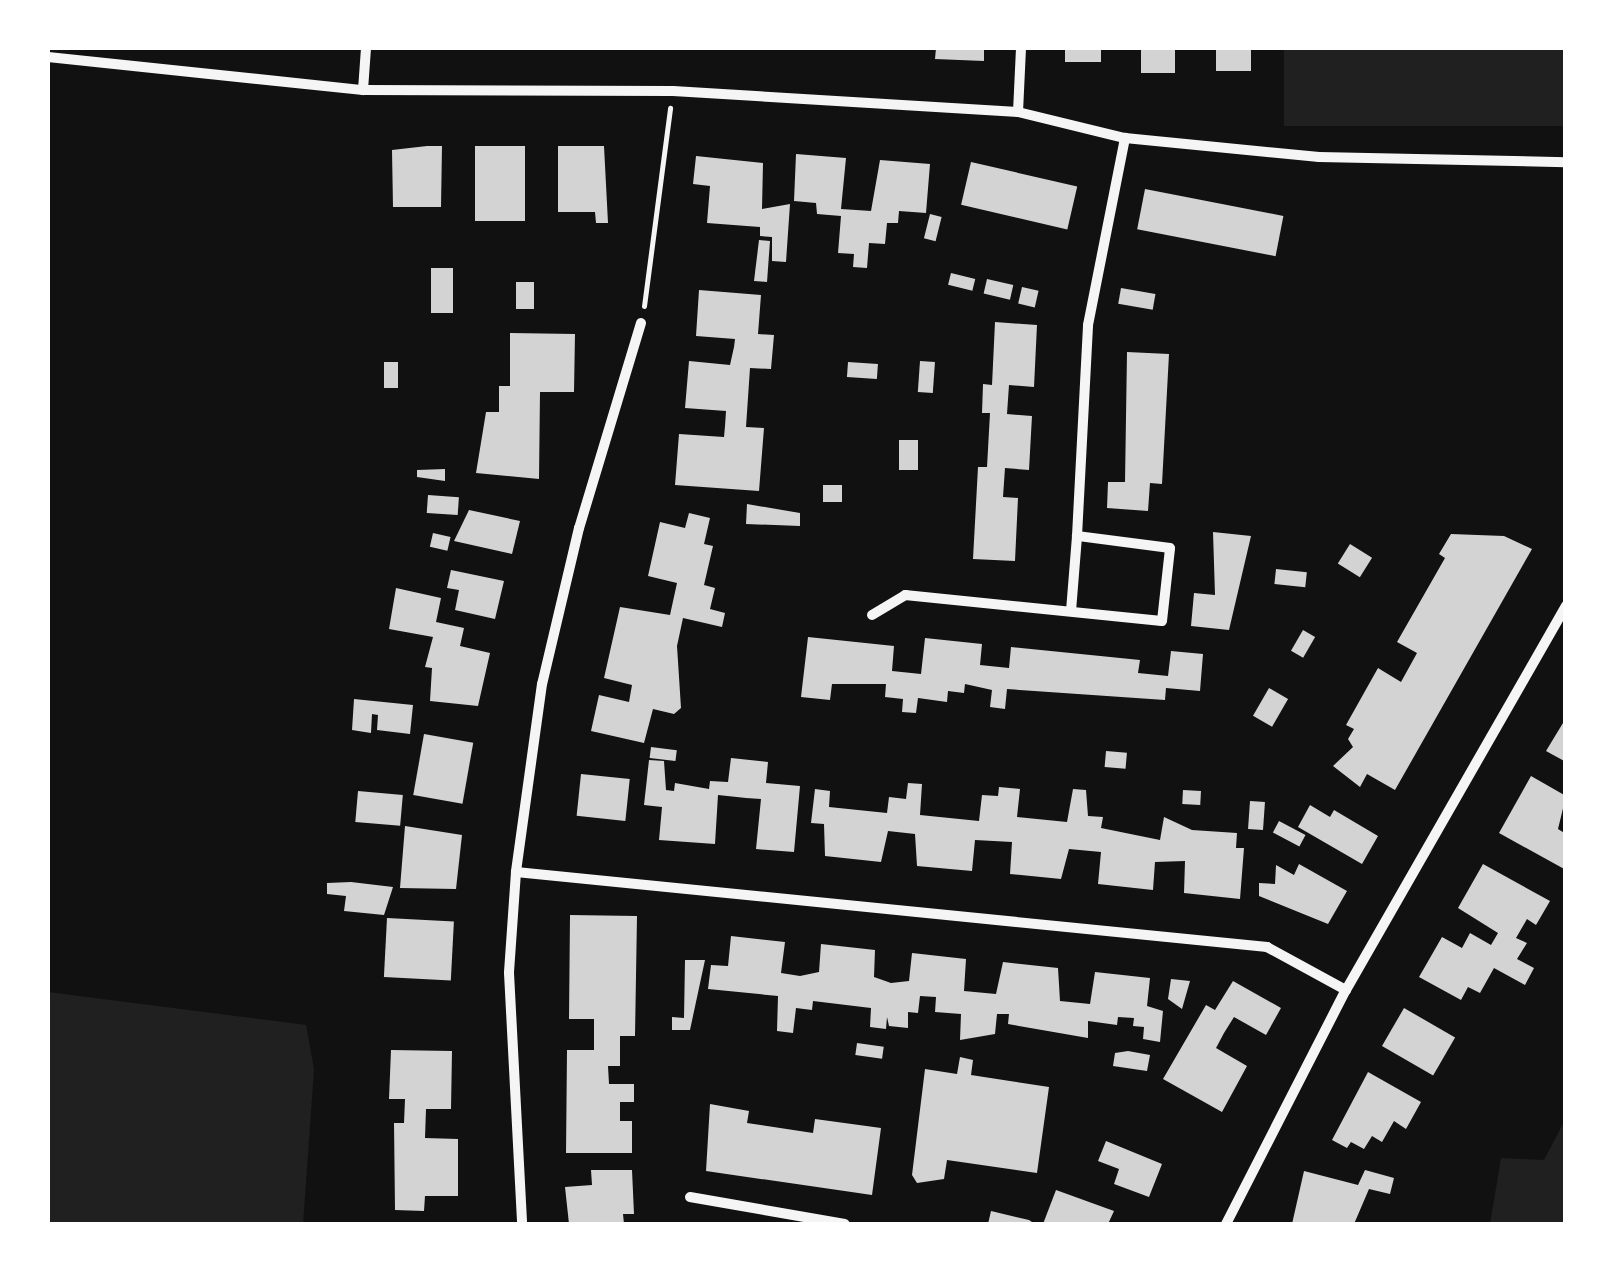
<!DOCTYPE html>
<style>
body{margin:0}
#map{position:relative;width:1613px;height:1272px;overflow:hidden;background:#111;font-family:Rubik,sans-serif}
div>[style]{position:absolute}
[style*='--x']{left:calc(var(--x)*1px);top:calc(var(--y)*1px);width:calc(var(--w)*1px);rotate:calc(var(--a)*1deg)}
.green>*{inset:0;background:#202020;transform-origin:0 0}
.building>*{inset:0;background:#d3d3d3;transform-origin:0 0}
.path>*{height:5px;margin:-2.5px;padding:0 2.5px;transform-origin:2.5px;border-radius:2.5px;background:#f5f5f5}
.minor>*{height:10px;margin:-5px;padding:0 5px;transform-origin:5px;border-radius:5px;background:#f5f5f5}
span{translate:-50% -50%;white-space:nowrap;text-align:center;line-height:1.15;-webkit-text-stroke:8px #fff;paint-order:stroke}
.frame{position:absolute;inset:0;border:50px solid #fff;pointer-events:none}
</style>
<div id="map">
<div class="green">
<i style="left:1284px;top:48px;width:281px;height:78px"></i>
<i style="clip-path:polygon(48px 992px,306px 1025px,314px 1069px,303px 1224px,48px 1224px)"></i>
<i style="clip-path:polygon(1565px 1120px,1565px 1224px,1490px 1224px,1501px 1158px,1544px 1160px)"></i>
</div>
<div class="building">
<i style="clip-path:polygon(936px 48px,984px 48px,984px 61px,935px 59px)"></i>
<i style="left:1065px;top:48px;width:36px;height:14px"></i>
<i style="left:1141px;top:48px;width:34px;height:25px"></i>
<i style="left:1216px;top:48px;width:35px;height:23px"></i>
<i style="clip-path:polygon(427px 146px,442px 146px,441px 207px,393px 207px,392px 150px)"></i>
<i style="left:475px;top:146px;width:50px;height:75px"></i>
<i style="clip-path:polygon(558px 146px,604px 146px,608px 223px,596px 223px,595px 212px,558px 212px)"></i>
<i style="clip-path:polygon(796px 154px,846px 158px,841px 209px,871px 211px,880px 160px,930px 164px,926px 213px,899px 211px,898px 223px,887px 223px,885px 244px,869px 243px,867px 268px,853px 267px,854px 254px,838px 253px,841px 216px,817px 214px,816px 203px,794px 201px)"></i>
<i style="clip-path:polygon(696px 156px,763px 163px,762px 209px,790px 204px,786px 262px,772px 261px,772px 237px,760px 236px,760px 227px,707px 223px,710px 186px,693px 184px)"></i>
<i style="left:971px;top:162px;width:109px;height:44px;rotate:13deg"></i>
<i style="left:1145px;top:189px;width:141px;height:41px;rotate:11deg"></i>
<i style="left:930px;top:214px;width:12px;height:25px;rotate:14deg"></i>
<i style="clip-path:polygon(759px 240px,770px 241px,767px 282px,754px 281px)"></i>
<i style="left:453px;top:268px;width:45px;height:22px;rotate:90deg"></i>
<i style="left:951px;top:273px;width:25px;height:12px;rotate:14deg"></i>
<i style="left:987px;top:279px;width:27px;height:15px;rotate:13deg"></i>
<i style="left:516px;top:282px;width:18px;height:27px"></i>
<i style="left:1022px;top:287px;width:17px;height:17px;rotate:13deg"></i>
<i style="left:1121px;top:288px;width:35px;height:16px;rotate:10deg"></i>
<i style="clip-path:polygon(699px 290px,761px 295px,758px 334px,774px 335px,771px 369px,750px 368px,746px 427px,764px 428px,759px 491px,675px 485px,679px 434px,724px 437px,725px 426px,726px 411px,685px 408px,689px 361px,730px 365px,734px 347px,735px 339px,696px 336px)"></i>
<i style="clip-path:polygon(995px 322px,1037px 325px,1034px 387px,1009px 385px,1007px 414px,1032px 416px,1029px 470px,1005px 468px,1003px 497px,1018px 498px,1015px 561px,973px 559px,978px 467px,987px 467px,990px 413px,982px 413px,983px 384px,992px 385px)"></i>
<i style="clip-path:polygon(510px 333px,575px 334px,574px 392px,540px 392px,539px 479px,476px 473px,486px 412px,499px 412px,499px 386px,510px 386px)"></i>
<i style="clip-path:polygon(1127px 352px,1169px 354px,1162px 484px,1150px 483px,1148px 511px,1107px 508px,1108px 482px,1125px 482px)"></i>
<i style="left:920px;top:361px;width:15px;height:31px;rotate:4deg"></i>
<i style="left:384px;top:362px;width:14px;height:26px"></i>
<i style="left:848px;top:362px;width:30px;height:15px;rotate:4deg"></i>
<i style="left:899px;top:440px;width:19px;height:30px"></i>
<i style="clip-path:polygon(445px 469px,445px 481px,417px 477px,417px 470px)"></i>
<i style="left:823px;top:485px;width:19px;height:17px"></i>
<i style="left:428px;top:495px;width:31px;height:18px;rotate:4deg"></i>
<i style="clip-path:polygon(747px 504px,800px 513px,800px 526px,746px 524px)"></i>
<i style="clip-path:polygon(469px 510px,520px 521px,512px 554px,454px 541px)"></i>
<i style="clip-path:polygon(689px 513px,710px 518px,704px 544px,713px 546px,704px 585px,715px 588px,710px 609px,725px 613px,722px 627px,683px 618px,677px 646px,681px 708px,674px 714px,653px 709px,644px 743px,591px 731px,599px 695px,629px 702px,632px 685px,604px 678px,620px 607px,670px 615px,677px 583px,648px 576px,660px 522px,685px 528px)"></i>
<i style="clip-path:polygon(1213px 532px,1251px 536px,1229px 630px,1191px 626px,1194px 593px,1215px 595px)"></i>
<i style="left:433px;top:533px;width:18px;height:14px;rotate:13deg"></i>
<i style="clip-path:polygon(1451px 534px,1504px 536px,1532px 549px,1395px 790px,1367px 774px,1360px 787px,1333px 766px,1353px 747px,1348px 739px,1354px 729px,1346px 725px,1378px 668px,1401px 682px,1417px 653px,1397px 642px,1445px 558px,1439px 554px)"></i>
<i style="left:1350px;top:544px;width:26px;height:23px;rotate:32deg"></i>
<i style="left:1276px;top:569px;width:31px;height:15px;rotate:6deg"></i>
<i style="clip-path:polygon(451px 570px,504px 581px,495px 619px,455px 610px,459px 590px,447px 588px)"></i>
<i style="clip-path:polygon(396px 588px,441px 598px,436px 622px,464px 628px,460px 646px,490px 653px,478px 706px,430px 701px,432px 668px,425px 667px,433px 637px,389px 629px)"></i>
<i style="left:1303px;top:630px;width:14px;height:24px;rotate:30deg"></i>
<i style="clip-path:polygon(808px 637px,894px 646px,892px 671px,921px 674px,925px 638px,982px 644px,980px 665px,1009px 668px,1011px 647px,1140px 660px,1138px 673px,1168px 676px,1171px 651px,1203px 654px,1200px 691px,1166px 688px,1165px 700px,1007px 689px,1005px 709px,990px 707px,992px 690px,965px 684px,964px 693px,948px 691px,947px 702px,918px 698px,916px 713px,902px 712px,903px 699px,885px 697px,886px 684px,832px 684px,830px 700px,801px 697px)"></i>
<i style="left:1269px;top:688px;width:22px;height:32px;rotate:30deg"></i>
<i style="clip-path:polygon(354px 699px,413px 705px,410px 734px,377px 730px,378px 715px,372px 714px,371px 733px,352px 730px)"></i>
<i style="clip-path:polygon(1566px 718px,1566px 762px,1546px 751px)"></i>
<i style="left:424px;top:734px;width:50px;height:62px;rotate:10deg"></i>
<i style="left:651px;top:747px;width:26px;height:11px;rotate:7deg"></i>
<i style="left:1106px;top:751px;width:21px;height:16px;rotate:5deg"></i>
<i style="clip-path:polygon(731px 758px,768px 762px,766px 783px,800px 786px,794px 852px,756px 849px,761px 799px,746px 798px,718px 795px,715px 844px,659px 840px,662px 807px,644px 805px,649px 760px,664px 761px,666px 790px,674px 791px,675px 783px,709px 789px,710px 781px,728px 782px)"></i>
<i style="left:581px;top:774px;width:49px;height:42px;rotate:6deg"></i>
<i style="clip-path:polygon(1531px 776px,1566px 796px,1558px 829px,1566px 834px,1566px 870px,1499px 833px)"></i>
<i style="clip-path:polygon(908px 783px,922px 784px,920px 815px,979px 821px,982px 795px,998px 796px,999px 787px,1020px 789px,1017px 817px,1067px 822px,1073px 789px,1086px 790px,1088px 816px,1103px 817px,1101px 828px,1160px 840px,1164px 817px,1192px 830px,1237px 833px,1236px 848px,1244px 848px,1240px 899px,1184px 893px,1185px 861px,1155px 862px,1153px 890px,1098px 884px,1101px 852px,1069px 849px,1061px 879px,1010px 874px,1012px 842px,975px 840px,972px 871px,917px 866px,915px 834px,888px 831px,881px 862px,825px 856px,824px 824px,811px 823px,815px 789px,830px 791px,829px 807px,887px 813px,889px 797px,906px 799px)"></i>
<i style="left:1183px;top:790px;width:18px;height:14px;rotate:3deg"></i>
<i style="left:358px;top:791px;width:45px;height:31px;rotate:5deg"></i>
<i style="left:1250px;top:801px;width:15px;height:28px;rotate:4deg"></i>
<i style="clip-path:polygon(1310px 805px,1330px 817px,1334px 810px,1378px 836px,1362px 864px,1298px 827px)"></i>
<i style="left:1279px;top:821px;width:30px;height:13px;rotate:28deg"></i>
<i style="clip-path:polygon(405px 826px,462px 835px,456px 889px,400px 888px)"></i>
<i style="clip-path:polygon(1299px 864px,1347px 891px,1328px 924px,1259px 896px,1259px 883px,1275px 884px,1276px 865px,1294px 875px)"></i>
<i style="clip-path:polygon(1483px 864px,1550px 901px,1536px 925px,1527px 919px,1516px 938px,1527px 943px,1517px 959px,1534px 968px,1525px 985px,1494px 968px,1480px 993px,1468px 987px,1461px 1000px,1419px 977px,1442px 937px,1462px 948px,1470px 933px,1491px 945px,1498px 933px,1458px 908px)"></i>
<i style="clip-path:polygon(351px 882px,393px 887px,384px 915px,344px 911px,346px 896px,327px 894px,327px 883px)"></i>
<i style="clip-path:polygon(570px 915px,637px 916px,635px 1036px,620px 1036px,620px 1066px,608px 1066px,609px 1084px,634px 1084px,634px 1102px,620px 1102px,620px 1121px,632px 1121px,632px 1153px,566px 1153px,567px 1050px,594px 1050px,594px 1019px,569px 1019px)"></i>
<i style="left:387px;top:918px;width:67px;height:59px;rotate:3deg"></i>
<i style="clip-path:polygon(731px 936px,785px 942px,781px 973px,800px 976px,819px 972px,821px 944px,875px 950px,874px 977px,891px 983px,909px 981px,912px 953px,966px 959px,964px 991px,996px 994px,1003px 962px,1058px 968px,1060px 1001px,1090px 1004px,1095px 972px,1150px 978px,1147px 1006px,1163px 1011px,1160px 1042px,1143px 1039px,1144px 1027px,1133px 1026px,1134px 1018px,1118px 1017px,1117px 1025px,1088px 1021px,1088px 1038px,1008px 1024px,1009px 1014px,997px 1014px,995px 1034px,960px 1040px,961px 1014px,935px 1012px,936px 997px,920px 996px,918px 1013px,908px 1012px,908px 1028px,889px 1026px,887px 1017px,886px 1029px,870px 1027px,871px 1008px,813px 1001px,812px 1010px,796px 1008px,793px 1033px,777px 1031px,778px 996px,708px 989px,711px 965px,728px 966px)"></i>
<i style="clip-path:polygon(685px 960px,705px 960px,690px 1030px,672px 1030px,672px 1017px,684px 1018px)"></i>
<i style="clip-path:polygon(1171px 979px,1190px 981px,1182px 1009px,1168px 999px)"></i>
<i style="clip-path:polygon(1233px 981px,1281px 1008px,1266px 1035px,1234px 1017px,1224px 1033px,1216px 1048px,1247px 1066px,1222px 1112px,1163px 1079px,1206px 1005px,1215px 1010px)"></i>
<i style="left:1404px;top:1008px;width:59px;height:44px;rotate:30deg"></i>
<i style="left:857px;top:1043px;width:27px;height:12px;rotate:8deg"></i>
<i style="clip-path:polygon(391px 1050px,452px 1051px,451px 1109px,426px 1109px,425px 1138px,458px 1139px,458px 1196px,425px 1196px,424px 1211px,395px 1210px,394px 1123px,404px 1123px,405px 1099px,389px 1099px)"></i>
<i style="clip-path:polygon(1128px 1051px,1150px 1055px,1147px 1071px,1113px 1066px,1115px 1053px)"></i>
<i style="clip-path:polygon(960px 1057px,973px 1060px,971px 1075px,1049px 1087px,1037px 1173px,947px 1160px,944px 1179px,917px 1183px,912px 1175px,925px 1069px,957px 1074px)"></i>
<i style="clip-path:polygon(1368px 1072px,1421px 1102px,1406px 1129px,1394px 1121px,1382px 1142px,1372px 1136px,1364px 1149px,1351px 1142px,1347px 1148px,1332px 1140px)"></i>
<i style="clip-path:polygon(710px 1104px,749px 1111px,747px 1123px,813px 1133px,815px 1119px,881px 1128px,872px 1195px,706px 1171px)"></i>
<i style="clip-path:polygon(1106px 1141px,1162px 1164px,1149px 1197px,1114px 1184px,1119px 1169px,1098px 1161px)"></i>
<i style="clip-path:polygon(591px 1170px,632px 1170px,634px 1214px,623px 1214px,624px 1224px,569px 1224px,565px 1187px,592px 1185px)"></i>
<i style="clip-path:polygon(1365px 1170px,1394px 1178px,1390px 1194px,1369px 1189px,1354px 1224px,1292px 1224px,1304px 1171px,1358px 1185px)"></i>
<i style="clip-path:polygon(1056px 1190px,1114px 1211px,1108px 1224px,1043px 1224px)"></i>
<i style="clip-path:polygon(991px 1211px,1029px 1220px,1035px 1224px,988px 1224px)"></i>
</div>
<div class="path">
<i style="--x:644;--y:306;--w:200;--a:-82.5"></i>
</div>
<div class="minor">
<i style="--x:48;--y:57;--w:317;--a:6"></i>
<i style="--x:363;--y:90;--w:310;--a:0.2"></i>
<i style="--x:673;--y:91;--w:346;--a:3.5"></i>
<i style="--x:1018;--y:112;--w:110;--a:13.7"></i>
<i style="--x:1125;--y:138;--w:195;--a:5.6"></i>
<i style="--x:1319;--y:157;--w:247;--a:1.2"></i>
<i style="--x:363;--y:90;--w:42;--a:-85.9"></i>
<i style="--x:1018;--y:112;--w:64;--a:-87.3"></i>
<i style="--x:641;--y:323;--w:214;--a:106.8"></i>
<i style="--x:579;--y:528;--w:160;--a:103.3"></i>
<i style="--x:542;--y:684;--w:190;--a:97.9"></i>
<i style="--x:516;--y:872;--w:755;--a:5.7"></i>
<i style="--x:1267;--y:947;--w:90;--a:28.6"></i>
<i style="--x:1071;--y:611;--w:75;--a:-85.4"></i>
<i style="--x:872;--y:615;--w:39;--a:-31"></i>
<i style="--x:905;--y:595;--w:258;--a:5.8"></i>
<i style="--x:1162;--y:621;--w:73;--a:-83.7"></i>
<i style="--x:1170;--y:548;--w:94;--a:-172.6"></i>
<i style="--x:1077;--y:536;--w:211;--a:-87"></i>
<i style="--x:1088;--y:325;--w:191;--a:-78.8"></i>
<i style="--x:516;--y:872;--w:101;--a:94"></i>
<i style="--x:509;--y:973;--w:251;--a:87"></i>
<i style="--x:690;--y:1197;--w:157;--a:9.9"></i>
<i style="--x:1226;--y:1224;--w:263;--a:-62.9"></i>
<i style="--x:1346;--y:990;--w:443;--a:-60.2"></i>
</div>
<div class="frame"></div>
</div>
